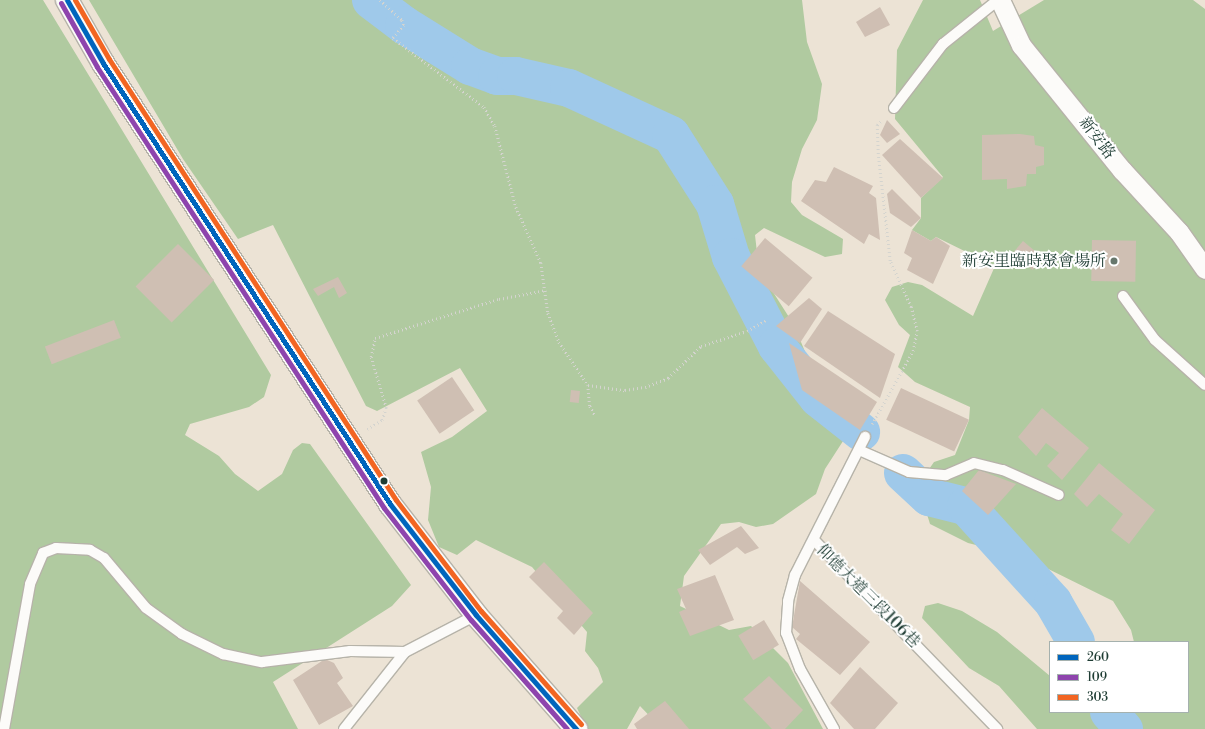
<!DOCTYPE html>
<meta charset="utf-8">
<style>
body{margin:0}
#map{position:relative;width:1205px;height:729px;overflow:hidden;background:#ece3d5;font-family:"Libre Bodoni","Noto Serif TC",serif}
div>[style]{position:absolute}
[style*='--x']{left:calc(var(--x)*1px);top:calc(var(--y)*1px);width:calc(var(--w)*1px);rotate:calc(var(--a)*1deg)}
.forest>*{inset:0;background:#b0caa0}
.river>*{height:38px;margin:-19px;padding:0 19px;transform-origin:19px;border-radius:19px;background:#9fc9ea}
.building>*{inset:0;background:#cfbfb3;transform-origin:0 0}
.path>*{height:2.5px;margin-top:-1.25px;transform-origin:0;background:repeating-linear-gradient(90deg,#d4d4cf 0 1px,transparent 0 4px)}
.roads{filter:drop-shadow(1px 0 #b6b3a9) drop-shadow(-1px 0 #b6b3a9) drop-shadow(0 1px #b6b3a9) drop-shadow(0 -1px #b6b3a9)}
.service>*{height:10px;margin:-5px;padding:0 5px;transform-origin:5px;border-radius:5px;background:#fcfbf9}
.minor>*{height:19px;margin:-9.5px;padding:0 9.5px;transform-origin:9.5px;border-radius:9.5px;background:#fcfbf9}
.primary>*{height:22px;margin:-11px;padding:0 11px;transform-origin:11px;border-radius:11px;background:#fcfbf9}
.bus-1>*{height:5px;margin:-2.5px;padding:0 2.5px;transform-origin:2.5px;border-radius:2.5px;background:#0065bd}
.bus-2>*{height:5px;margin:-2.5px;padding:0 2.5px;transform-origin:2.5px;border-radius:2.5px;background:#8e44ad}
.bus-3>*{height:5px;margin:-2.5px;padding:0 2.5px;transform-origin:2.5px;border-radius:2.5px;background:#f26522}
.dots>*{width:11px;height:11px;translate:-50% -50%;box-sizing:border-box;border:2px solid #fff;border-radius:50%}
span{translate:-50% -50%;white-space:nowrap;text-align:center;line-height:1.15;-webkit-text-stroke:4px #fff;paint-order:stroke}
.street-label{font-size:16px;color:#1f3d34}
.poi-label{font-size:16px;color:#1f3d34}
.right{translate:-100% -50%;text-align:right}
.legend{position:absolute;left:1049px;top:641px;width:140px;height:72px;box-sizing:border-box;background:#fff;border:1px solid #a5b1ae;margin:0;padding:5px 7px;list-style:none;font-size:12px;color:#1f3d34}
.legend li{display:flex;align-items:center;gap:8px;height:20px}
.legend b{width:20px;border:1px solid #a5b1ae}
</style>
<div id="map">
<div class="forest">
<i style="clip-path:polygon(0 0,43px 0,271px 375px,264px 397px,249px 407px,190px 424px,185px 435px,219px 456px,235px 474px,258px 491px,282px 474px,293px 450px,302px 443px,310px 444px,411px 585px,392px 606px,273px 682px,298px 729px,0 729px)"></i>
<i style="clip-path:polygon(89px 0,802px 0,807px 42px,822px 84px,817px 120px,802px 149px,792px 182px,791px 202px,802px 215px,843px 239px,842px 254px,825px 257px,764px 228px,755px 235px,759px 270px,794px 325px,815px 376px,834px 402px,845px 438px,825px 469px,816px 494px,773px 524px,756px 527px,739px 522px,721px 524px,684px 576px,680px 606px,729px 630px,751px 626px,788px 663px,823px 729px,662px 729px,640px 706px,627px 729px,587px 729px,577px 708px,603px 682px,598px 668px,585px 651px,587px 632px,532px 567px,476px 540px,457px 555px,439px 547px,428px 520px,431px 487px,421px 452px,452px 437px,487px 411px,460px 368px,377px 411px,366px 406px,273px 225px,238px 239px,183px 159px)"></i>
<i style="clip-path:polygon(923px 0,980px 0,993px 31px,1044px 0,1193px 0,1205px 9px,1205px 729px,1037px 729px,999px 686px,969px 668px,922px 618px,925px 606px,938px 603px,962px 611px,997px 632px,1050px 676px,1050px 712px,1188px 712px,1188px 642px,1134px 642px,1131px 630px,1113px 601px,1024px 557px,968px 543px,930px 524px,918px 485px,934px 462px,955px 455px,969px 420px,970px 407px,915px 382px,898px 367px,910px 335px,899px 325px,885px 300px,892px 287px,908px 282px,922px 285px,973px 316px,995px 266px,936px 237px,931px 241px,912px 230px,921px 218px,921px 198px,943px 177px,895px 119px,897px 50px)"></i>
</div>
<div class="river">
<i style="--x:371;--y:0;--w:41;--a:37.1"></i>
<i style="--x:404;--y:25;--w:78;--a:31.8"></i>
<i style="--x:470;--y:66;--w:29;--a:20"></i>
<i style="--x:497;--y:76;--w:19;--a:0"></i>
<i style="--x:516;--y:76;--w:54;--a:12.8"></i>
<i style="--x:569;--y:88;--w:112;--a:24.7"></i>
<i style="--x:671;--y:135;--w:82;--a:57.5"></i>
<i style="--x:715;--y:204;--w:55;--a:73.2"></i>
<i style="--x:731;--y:257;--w:100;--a:62.7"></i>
<i style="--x:777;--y:346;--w:66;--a:51.7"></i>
<i style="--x:818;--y:398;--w:55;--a:38.3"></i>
<i style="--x:903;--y:473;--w:35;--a:43"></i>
<i style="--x:929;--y:497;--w:38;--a:14"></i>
<i style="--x:966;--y:506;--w:130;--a:47.8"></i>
<i style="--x:1053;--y:602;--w:46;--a:60.1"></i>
<i style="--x:1109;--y:712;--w:23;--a:49"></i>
</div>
<div class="building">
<i style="clip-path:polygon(880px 7px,890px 25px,865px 37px,856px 22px)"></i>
<i style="clip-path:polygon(887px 120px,900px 134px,887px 143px,880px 135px)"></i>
<i style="clip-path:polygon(1020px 134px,1034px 136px,1035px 145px,1044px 147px,1044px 165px,1036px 167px,1036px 174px,1027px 174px,1026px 186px,1007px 189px,1007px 179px,982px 180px,982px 135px)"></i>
<i style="clip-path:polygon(900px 139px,943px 178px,921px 198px,882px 155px)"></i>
<i style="clip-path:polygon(834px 167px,873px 186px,869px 193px,876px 198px,880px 240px,869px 234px,864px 244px,801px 201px,815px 180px,826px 182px)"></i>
<i style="clip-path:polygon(892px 189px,921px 218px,911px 227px,890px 213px,887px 194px)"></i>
<i style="clip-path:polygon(912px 230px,931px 241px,936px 237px,950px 246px,933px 284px,907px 270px,912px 258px,904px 253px)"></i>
<i style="left:765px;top:238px;width:62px;height:37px;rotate:40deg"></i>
<i style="left:1092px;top:240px;width:44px;height:41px;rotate:1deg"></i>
<i style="left:1023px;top:241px;width:26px;height:16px;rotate:40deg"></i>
<i style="left:178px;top:244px;width:51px;height:60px;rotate:45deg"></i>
<i style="clip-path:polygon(338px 277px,347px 293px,339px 298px,334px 287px,318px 296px,313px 289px)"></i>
<i style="clip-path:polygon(809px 298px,822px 309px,800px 343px,776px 326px)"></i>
<i style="clip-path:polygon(828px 311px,895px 354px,880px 398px,804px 346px)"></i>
<i style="left:114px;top:320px;width:19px;height:74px;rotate:69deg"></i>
<i style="clip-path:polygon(789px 343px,877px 402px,860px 430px,802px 390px)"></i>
<i style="left:452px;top:377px;width:40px;height:42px;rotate:56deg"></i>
<i style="left:901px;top:388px;width:75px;height:35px;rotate:25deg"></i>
<i style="left:571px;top:390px;width:9px;height:12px;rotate:6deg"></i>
<i style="clip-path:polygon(1042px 408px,1089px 448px,1062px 480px,1047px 466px,1059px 453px,1046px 443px,1036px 456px,1018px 437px)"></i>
<i style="clip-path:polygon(1099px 463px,1155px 510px,1129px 544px,1111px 530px,1123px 514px,1099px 494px,1087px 507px,1074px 494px)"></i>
<i style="clip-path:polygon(979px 470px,1016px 484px,988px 515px,962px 491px)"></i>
<i style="clip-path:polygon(741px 526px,759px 548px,745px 554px,737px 547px,710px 565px,698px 550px)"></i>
<i style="clip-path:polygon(544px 562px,593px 613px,574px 635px,557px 618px,563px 611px,529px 577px)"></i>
<i style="clip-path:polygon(715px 575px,734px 620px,690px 636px,679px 612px,686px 609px,677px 589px)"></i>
<i style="clip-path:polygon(800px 581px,870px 642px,840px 675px,796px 639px,800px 634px,792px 627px)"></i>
<i style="left:764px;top:620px;width:29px;height:30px;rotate:59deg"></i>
<i style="clip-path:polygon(325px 659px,334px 663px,343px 678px,337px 683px,353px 706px,319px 725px,293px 680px)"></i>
<i style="clip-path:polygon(860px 667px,898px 703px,875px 729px,854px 729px,830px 703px)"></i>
<i style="clip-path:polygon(769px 676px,803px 710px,785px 729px,772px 729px,743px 699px)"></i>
<i style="clip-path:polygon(665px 701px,689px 729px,637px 729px,634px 724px)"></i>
</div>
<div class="path">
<i style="--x:380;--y:0;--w:30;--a:42"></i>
<i style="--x:402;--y:20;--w:5;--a:68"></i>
<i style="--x:404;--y:25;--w:17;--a:130"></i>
<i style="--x:393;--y:38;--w:114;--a:37.2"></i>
<i style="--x:484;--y:107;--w:22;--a:60"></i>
<i style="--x:495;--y:126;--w:84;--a:75.5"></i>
<i style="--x:516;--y:207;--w:61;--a:65.9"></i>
<i style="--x:541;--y:263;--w:50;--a:82"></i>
<i style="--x:548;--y:313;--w:31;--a:69"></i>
<i style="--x:559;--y:342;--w:52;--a:56"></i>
<i style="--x:588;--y:385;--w:21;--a:85"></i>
<i style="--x:590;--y:406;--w:10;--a:61"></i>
<i style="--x:588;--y:385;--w:37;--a:8"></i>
<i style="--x:625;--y:390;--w:20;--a:-9"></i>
<i style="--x:645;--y:387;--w:25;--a:-21"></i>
<i style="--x:668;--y:378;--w:46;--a:-44.1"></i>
<i style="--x:701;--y:346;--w:48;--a:-18.1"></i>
<i style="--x:747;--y:331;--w:22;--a:-30"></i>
<i style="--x:872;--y:424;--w:84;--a:-60.7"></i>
<i style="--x:913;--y:351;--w:20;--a:-79"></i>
<i style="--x:917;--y:331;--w:25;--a:-104"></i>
<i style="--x:911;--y:307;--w:51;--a:-114.5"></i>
<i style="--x:890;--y:261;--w:108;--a:-96.4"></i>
<i style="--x:878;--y:154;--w:29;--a:-92"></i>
<i style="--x:877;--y:125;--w:8;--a:-45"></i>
<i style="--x:367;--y:429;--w:17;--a:-31"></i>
<i style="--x:382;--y:420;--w:13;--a:-72"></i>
<i style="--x:386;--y:408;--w:53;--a:-106.4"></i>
<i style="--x:371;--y:357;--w:19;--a:-78"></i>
<i style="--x:375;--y:338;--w:130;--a:-17.5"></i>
<i style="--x:499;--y:299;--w:48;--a:-10.8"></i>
</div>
<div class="roads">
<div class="service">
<i style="--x:894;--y:108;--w:81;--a:-52.6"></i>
<i style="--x:943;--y:44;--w:70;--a:-38.7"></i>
<i style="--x:1123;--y:296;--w:54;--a:54"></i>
<i style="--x:1155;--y:340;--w:67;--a:42"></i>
<i style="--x:859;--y:450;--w:55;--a:23.7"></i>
<i style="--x:909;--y:472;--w:37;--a:5"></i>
<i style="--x:946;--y:475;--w:30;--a:-23"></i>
<i style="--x:974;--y:463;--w:30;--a:14"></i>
<i style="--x:1003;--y:470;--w:61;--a:24.1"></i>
<i style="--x:815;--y:541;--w:262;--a:45.9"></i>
<i style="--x:4;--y:729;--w:147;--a:-79.8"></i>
<i style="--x:30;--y:584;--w:34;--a:-67"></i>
<i style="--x:43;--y:553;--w:14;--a:-21"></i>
<i style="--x:56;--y:548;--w:34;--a:3"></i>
<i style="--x:90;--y:550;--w:16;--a:30"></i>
<i style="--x:104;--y:558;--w:65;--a:50"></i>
<i style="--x:146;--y:608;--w:44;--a:35.8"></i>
<i style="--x:182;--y:634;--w:46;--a:26"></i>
<i style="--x:223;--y:654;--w:40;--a:12"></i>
<i style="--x:262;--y:662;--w:89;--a:-7.1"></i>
<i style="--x:350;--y:651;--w:55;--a:1"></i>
<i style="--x:344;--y:729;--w:98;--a:-51.6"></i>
<i style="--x:405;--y:652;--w:80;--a:-27.5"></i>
<i style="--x:834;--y:729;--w:69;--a:-119.5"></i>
<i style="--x:800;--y:669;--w:39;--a:-111"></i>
<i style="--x:786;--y:633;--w:32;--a:-86"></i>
<i style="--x:788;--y:601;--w:27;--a:-75"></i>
<i style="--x:795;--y:575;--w:155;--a:-63.1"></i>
</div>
<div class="minor">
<i style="--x:1000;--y:0;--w:50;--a:65"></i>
<i style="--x:1021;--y:45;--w:161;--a:51.1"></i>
<i style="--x:1122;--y:170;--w:84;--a:47.4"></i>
<i style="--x:1179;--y:232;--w:45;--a:54.9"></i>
</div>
<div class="primary">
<i style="--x:67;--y:0;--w:73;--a:60.3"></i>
<i style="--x:103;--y:63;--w:526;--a:56.94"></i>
<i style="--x:390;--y:504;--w:140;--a:52.2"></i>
<i style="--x:476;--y:615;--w:152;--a:48.7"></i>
</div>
</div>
<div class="bus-1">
<i style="--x:67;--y:0;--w:73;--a:60.3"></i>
<i style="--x:103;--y:63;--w:526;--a:56.94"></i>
<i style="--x:390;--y:504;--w:140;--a:52.2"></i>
<i style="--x:476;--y:615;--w:152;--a:48.7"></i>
</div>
<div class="bus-2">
<i style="--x:61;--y:3;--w:73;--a:60.6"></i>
<i style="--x:97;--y:67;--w:526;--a:56.94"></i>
<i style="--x:384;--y:508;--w:142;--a:52.2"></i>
<i style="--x:471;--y:620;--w:145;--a:48.6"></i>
</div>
<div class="bus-3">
<i style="--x:75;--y:0;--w:68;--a:60"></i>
<i style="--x:109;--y:59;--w:526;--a:56.94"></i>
<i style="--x:396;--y:500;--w:140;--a:52.6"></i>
<i style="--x:481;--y:611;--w:151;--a:48.5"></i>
</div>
<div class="dots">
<i style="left:1114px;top:261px;background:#67776c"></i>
<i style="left:384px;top:481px;background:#1f3d34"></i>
</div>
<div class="street-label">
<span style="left:1097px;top:138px;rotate:53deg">新安路</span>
<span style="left:868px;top:596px;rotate:45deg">仰德大道三段106巷</span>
</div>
<div class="poi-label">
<span class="right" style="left:1106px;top:261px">新安里臨時聚會場所</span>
</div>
<ul class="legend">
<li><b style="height:5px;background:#0065bd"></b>260</li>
<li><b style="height:5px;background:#8e44ad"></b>109</li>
<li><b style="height:5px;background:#f26522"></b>303</li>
</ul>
</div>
